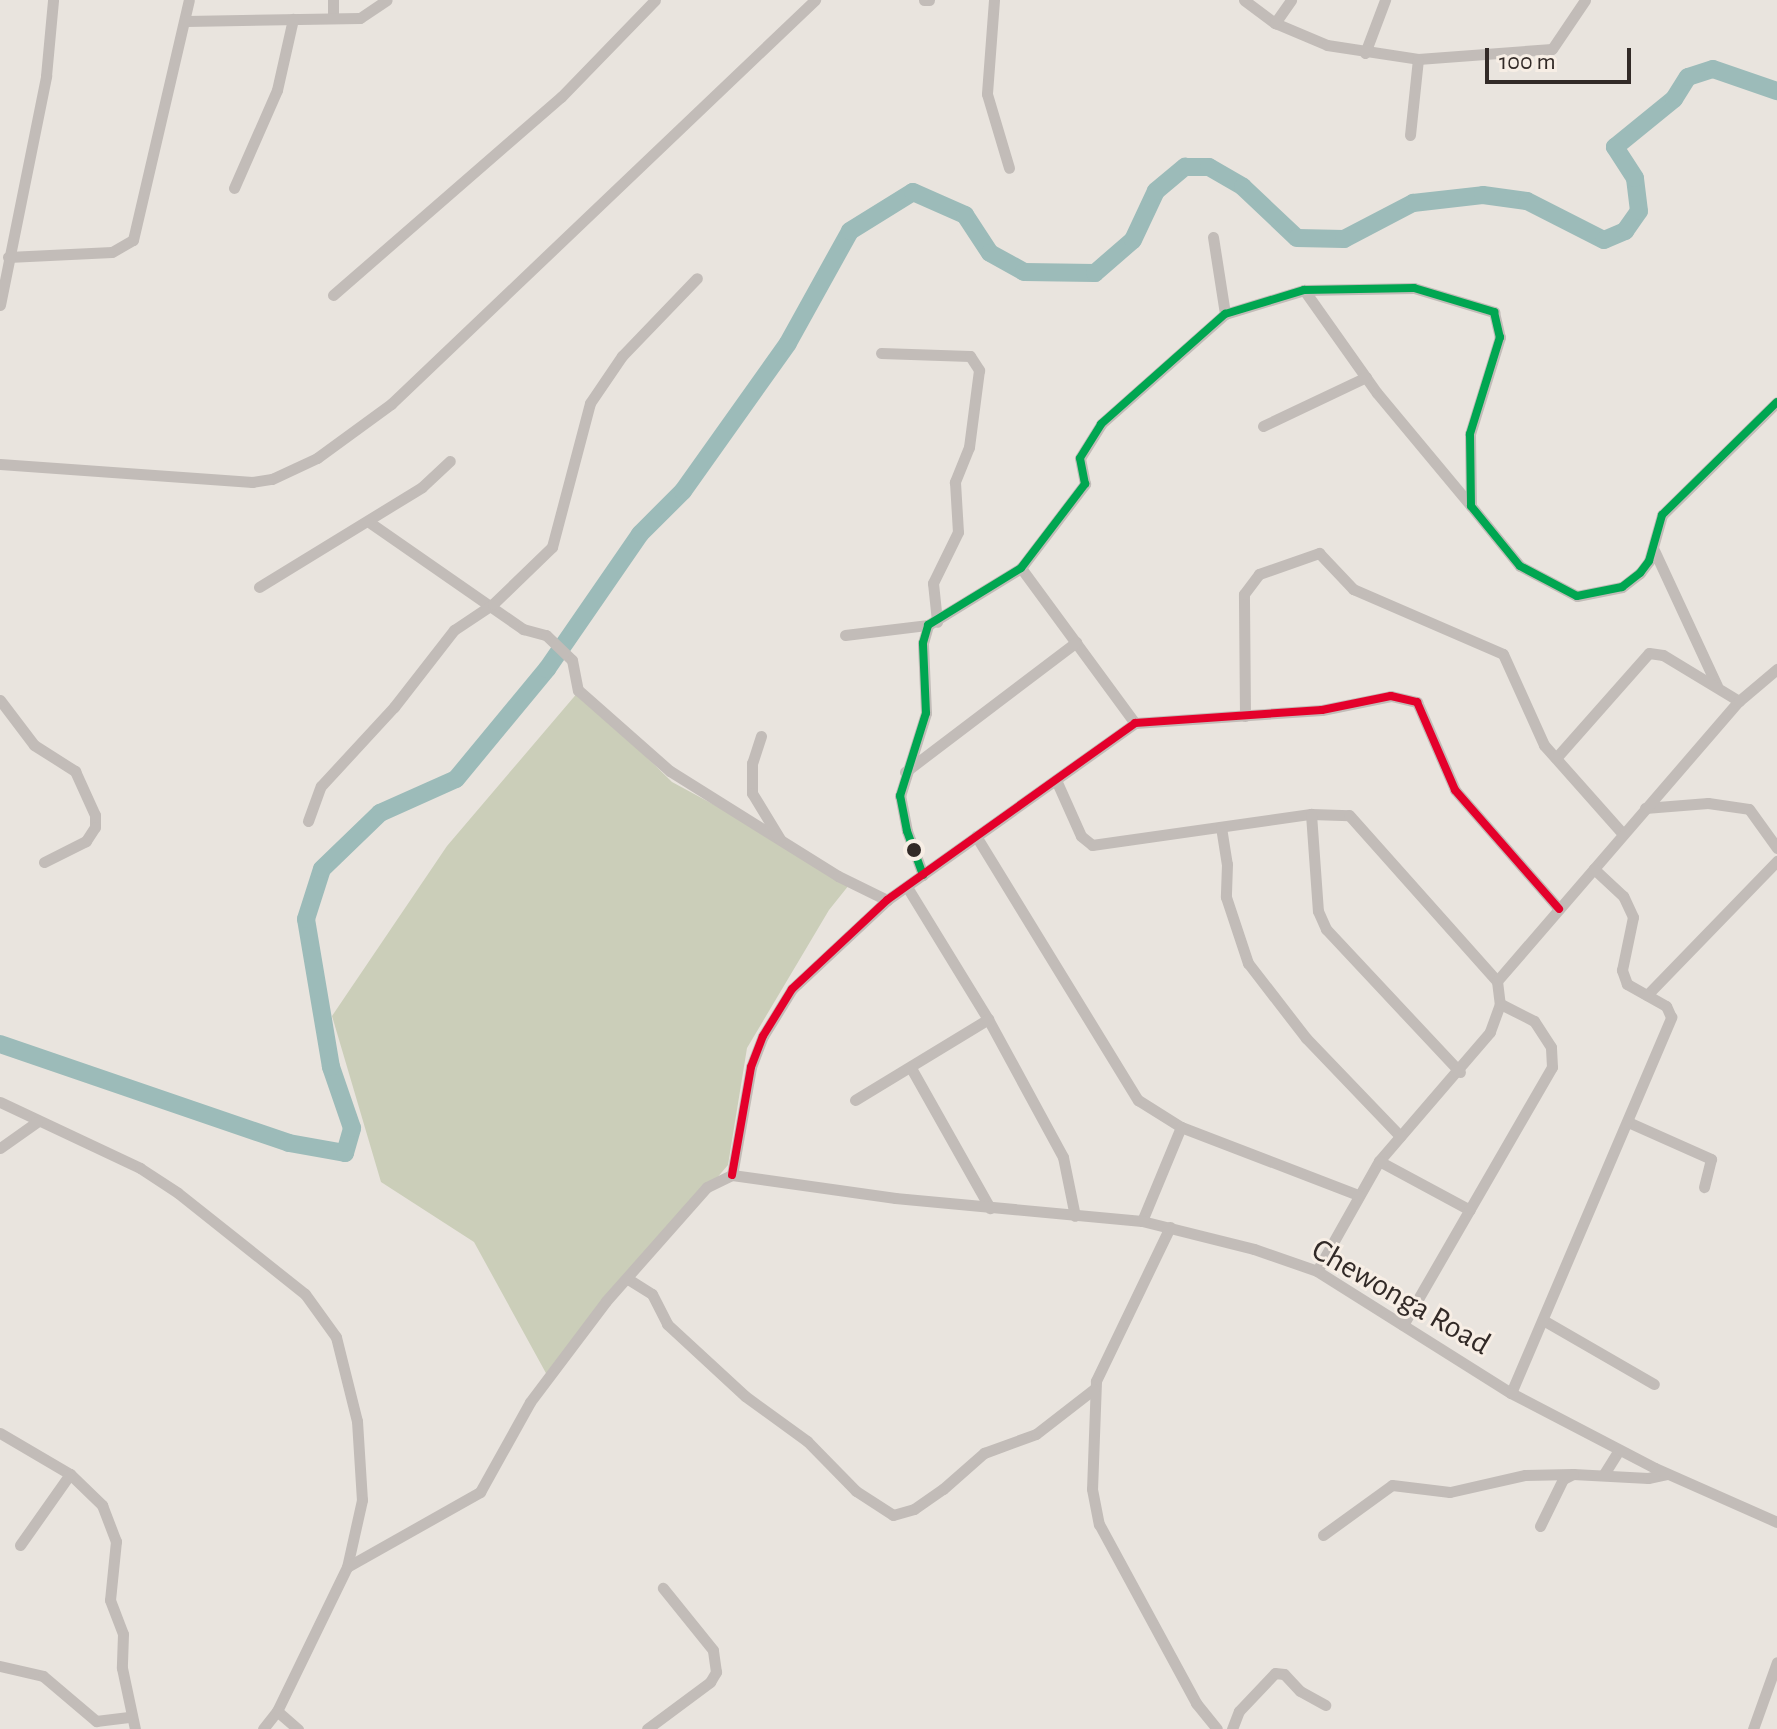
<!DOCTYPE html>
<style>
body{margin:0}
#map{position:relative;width:1777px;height:1729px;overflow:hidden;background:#e9e4de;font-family:"Alegreya Sans",sans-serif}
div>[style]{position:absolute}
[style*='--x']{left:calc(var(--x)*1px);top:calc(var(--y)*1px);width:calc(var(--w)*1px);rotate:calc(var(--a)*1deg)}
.green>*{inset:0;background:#cbceb9}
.river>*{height:18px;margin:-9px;padding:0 9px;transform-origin:9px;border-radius:9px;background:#9cbbb9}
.minor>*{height:11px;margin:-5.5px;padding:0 5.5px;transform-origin:5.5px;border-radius:5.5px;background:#c2bcb8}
.bus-1>*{height:8px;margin:-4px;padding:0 4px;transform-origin:4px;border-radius:4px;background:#00a651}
.bus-2>*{height:8px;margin:-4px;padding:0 4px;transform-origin:4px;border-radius:4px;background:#e4002b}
.dots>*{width:22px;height:22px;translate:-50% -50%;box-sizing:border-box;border:4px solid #f7eee5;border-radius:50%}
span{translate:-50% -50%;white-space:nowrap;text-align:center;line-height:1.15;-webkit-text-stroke:6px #f7eee5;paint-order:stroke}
.street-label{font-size:32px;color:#322a27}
.scale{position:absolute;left:1485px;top:48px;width:146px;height:36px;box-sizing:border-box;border:4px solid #322a27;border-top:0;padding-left:10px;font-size:24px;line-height:28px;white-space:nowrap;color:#322a27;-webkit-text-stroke:6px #f7eee5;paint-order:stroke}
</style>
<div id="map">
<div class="green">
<i style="clip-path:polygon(579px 691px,672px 782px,853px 880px,829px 910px,747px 1048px,728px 1165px,547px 1375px,474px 1242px,381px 1182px,332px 1016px,447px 846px)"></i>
</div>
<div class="river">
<i style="--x:0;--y:1044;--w:305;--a:18.9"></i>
<i style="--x:289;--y:1143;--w:57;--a:10.1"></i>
<i style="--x:345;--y:1153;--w:26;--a:-74"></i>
<i style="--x:352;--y:1128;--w:65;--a:-109"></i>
<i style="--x:331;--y:1067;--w:150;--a:-99.6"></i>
<i style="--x:306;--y:919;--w:52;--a:-72.3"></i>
<i style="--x:322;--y:869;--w:81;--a:-44"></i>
<i style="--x:380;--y:813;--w:83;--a:-24.1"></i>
<i style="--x:456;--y:779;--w:143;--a:-50.4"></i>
<i style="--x:547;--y:669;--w:164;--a:-55.4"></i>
<i style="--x:640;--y:534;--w:61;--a:-45"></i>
<i style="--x:683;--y:491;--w:181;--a:-54.6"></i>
<i style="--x:788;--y:343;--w:128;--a:-61"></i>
<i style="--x:850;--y:231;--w:74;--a:-31.8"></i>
<i style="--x:913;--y:192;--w:57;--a:23.9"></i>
<i style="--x:965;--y:215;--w:45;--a:56.7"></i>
<i style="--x:990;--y:253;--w:39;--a:29"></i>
<i style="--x:1024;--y:272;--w:71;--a:0.8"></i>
<i style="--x:1095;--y:273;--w:50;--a:-41"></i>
<i style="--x:1133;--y:240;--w:54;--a:-64.9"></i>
<i style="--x:1156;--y:191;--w:38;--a:-40"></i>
<i style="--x:1185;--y:167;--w:24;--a:0"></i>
<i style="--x:1209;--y:167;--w:39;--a:30"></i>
<i style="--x:1243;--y:187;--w:74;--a:43.4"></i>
<i style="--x:1297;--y:238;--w:47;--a:1.2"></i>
<i style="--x:1344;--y:239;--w:78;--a:-27.6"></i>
<i style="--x:1413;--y:203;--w:70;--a:-6.5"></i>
<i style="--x:1483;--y:195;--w:44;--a:7.8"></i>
<i style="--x:1527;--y:201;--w:86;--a:26.9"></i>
<i style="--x:1604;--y:240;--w:23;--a:-23"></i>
<i style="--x:1625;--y:231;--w:24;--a:-55"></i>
<i style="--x:1639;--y:211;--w:33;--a:-97"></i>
<i style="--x:1635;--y:178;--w:37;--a:-123"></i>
<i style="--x:1615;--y:147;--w:76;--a:-39.1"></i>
<i style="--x:1674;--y:99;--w:26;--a:-58"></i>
<i style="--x:1688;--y:77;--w:26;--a:-18"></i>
<i style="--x:1713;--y:69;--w:68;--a:19"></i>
</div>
<div class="minor">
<i style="--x:333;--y:0;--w:18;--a:90"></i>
<i style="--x:924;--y:0;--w:5;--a:0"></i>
<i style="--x:994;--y:0;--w:94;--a:94.3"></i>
<i style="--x:987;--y:94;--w:77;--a:73.4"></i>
<i style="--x:1244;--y:0;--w:39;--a:37"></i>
<i style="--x:1275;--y:23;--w:56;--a:22.9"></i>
<i style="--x:1327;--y:45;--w:92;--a:8.7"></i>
<i style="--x:1418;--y:59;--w:134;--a:-4.3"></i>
<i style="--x:1552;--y:49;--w:59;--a:-56"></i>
<i style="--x:186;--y:21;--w:174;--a:-1"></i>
<i style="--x:360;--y:18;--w:32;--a:-34"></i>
<i style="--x:1275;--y:23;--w:28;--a:-55"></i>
<i style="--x:1365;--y:53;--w:57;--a:-69.3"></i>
<i style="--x:1410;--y:135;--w:76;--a:-84"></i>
<i style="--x:234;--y:188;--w:107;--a:-66.3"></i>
<i style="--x:277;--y:90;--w:73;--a:-77.3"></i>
<i style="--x:1213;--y:237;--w:78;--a:81.1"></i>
<i style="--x:8;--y:257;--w:104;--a:-2.8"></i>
<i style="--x:112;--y:252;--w:24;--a:-30"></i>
<i style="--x:133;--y:240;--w:246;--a:-76.9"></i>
<i style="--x:1304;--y:290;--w:126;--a:54.7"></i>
<i style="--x:1377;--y:393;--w:147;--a:50.2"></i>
<i style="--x:333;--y:295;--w:302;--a:-41"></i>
<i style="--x:561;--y:97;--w:135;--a:-45.9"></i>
<i style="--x:0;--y:305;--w:234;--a:-78.6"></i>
<i style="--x:46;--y:76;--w:76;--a:-84.7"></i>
<i style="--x:881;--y:353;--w:89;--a:1.9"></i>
<i style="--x:970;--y:356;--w:17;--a:57"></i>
<i style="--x:979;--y:370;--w:78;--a:97.4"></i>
<i style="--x:969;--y:447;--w:38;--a:112"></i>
<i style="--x:955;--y:482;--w:50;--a:86.6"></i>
<i style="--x:958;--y:532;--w:57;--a:116.1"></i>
<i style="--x:933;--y:583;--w:39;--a:84"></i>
<i style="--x:1263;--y:426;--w:114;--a:-25.4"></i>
<i style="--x:0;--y:464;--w:253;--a:4.1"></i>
<i style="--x:252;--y:482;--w:20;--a:-9"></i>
<i style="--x:272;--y:479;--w:50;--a:-25"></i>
<i style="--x:317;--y:458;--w:92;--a:-36.1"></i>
<i style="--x:391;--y:404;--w:586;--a:-43.62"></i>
<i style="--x:369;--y:522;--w:188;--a:34.8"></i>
<i style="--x:523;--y:629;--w:24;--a:15"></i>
<i style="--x:546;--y:635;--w:36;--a:44"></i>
<i style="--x:572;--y:660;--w:31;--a:79"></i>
<i style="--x:578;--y:690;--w:123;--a:41.4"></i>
<i style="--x:670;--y:771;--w:198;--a:32"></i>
<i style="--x:838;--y:876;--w:55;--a:26.1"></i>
<i style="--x:1653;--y:548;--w:152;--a:65.1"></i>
<i style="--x:1021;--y:568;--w:192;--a:53.7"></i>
<i style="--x:259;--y:587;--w:191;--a:-31.5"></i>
<i style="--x:422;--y:487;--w:38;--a:-43"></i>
<i style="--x:845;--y:635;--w:84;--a:-6.9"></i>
<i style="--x:0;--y:700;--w:56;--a:52.9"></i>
<i style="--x:34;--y:745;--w:49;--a:32.4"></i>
<i style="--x:75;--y:771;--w:48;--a:65.6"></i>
<i style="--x:95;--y:815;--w:12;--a:90"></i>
<i style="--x:95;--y:827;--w:17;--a:123"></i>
<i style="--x:86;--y:841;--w:47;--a:153.4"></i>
<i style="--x:1245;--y:716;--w:122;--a:-90.5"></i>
<i style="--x:1244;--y:594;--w:25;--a:-53"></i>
<i style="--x:1259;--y:574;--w:64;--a:-19.3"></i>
<i style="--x:1319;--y:553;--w:50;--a:46.6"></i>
<i style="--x:1353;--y:589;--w:163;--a:23.4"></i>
<i style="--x:1503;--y:654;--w:100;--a:65.7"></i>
<i style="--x:1544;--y:745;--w:119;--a:48.4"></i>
<i style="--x:761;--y:736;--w:28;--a:108"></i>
<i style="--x:752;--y:763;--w:30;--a:90"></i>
<i style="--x:752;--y:793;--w:54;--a:58.7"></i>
<i style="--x:1556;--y:758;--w:140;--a:-48.5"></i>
<i style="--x:1649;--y:653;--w:14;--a:8"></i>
<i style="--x:1663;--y:655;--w:89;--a:31.2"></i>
<i style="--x:905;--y:772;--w:215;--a:-37.2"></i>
<i style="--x:1056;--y:780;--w:61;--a:65.9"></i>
<i style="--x:1081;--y:836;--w:14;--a:39"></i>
<i style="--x:1092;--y:845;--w:221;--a:-8.1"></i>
<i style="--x:1311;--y:814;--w:38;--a:2"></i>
<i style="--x:1349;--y:815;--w:222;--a:48.3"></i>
<i style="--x:1497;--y:981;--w:23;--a:83"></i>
<i style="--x:1500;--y:1004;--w:30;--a:110"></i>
<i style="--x:1490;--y:1032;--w:170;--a:130.7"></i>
<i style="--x:1379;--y:1161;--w:126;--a:119.4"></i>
<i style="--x:1645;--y:808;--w:63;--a:-4.5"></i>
<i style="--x:1708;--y:803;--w:41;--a:8.3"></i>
<i style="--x:1749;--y:809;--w:48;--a:54.3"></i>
<i style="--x:1311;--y:814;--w:97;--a:85.9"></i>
<i style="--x:1318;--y:911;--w:20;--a:66"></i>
<i style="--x:1326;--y:929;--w:196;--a:46.9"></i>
<i style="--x:308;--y:821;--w:37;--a:-70"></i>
<i style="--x:321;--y:786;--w:108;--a:-47.3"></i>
<i style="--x:394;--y:707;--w:98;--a:-52.1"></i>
<i style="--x:454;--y:630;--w:47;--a:-33.7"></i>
<i style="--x:493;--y:604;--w:82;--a:-44"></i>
<i style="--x:552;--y:547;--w:149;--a:-75.2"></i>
<i style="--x:590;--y:403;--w:57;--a:-55.8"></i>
<i style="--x:622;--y:356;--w:108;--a:-46.1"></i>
<i style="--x:1221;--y:827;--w:37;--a:81"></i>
<i style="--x:1227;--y:864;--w:33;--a:92"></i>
<i style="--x:1226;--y:897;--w:70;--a:71.6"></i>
<i style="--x:1248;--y:963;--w:95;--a:52.3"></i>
<i style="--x:1306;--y:1038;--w:136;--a:46.2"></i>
<i style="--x:976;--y:836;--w:310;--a:58.5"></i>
<i style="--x:1138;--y:1100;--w:51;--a:32.1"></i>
<i style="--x:1181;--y:1127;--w:190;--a:21"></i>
<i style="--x:923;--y:875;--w:47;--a:-110"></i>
<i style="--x:907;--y:831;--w:36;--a:-101"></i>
<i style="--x:900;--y:796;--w:87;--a:-72.6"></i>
<i style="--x:926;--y:713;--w:70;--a:-92.5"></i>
<i style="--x:923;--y:643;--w:19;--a:-74"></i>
<i style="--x:928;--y:625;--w:109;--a:-31.5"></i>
<i style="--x:1021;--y:568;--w:106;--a:-52.7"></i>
<i style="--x:1085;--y:484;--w:26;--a:-101"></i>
<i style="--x:1080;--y:458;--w:40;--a:-58"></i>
<i style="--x:1101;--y:424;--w:166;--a:-41.6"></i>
<i style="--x:1225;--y:314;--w:83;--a:-16.9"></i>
<i style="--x:1304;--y:290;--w:110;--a:-1"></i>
<i style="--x:1414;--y:288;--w:84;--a:16.7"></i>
<i style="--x:1494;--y:312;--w:26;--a:77"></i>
<i style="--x:1500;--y:337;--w:102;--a:107.2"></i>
<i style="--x:1470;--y:434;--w:72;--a:89.2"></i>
<i style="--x:1471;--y:506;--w:77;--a:50.8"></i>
<i style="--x:1520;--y:566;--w:64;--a:27.8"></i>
<i style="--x:1577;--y:596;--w:46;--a:-11.3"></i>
<i style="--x:1622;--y:587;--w:23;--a:-38"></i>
<i style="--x:1640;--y:573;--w:15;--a:-53"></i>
<i style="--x:1649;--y:561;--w:48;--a:-74.2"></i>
<i style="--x:1662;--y:515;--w:161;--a:-44.5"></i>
<i style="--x:907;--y:887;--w:155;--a:58.5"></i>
<i style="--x:988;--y:1019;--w:157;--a:61.5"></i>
<i style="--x:1063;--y:1157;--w:60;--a:78.5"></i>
<i style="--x:1497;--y:981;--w:370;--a:-49.2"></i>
<i style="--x:1739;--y:701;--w:50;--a:-40.1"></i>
<i style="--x:1647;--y:995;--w:187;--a:-45.9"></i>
<i style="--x:911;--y:1068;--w:161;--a:60.6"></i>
<i style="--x:855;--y:1100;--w:156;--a:-31.3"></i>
<i style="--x:0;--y:1102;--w:155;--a:25.2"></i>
<i style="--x:140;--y:1168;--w:45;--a:33.3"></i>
<i style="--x:178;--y:1193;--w:162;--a:38.5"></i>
<i style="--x:305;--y:1294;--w:53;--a:54.2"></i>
<i style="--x:336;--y:1337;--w:87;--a:76"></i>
<i style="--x:357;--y:1421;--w:79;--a:86.4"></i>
<i style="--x:362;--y:1500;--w:69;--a:102.6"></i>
<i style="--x:347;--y:1567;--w:160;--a:115.9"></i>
<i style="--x:277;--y:1711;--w:28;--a:41"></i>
<i style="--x:1628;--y:1122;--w:91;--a:24"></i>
<i style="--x:1711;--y:1159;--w:29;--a:104"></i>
<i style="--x:0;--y:1148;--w:45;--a:-35.1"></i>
<i style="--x:1379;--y:1161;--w:103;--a:28.3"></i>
<i style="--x:732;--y:1175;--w:110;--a:-80"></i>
<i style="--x:751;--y:1067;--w:33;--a:-69"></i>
<i style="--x:763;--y:1036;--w:55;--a:-58.3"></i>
<i style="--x:792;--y:989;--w:130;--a:-43.1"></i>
<i style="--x:887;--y:900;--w:305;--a:-35.5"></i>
<i style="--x:1135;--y:723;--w:187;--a:-4"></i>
<i style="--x:1322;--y:710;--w:70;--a:-11.5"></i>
<i style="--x:1391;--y:696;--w:27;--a:13"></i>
<i style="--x:1417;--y:702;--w:96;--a:66.6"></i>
<i style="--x:1455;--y:790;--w:158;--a:48.8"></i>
<i style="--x:1142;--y:1221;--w:102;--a:-67.5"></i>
<i style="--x:1170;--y:1227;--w:171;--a:115.7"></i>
<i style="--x:1096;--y:1381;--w:108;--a:92.1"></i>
<i style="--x:1092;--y:1489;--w:36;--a:79"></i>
<i style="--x:1099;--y:1524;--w:204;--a:61.5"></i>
<i style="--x:1196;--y:1703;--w:33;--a:51"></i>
<i style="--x:628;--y:1279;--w:28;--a:32"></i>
<i style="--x:652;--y:1294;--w:34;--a:63"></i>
<i style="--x:667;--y:1324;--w:106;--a:42.7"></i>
<i style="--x:745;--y:1396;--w:77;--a:36"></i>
<i style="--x:807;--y:1441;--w:70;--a:45.6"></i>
<i style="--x:856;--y:1491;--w:44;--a:33"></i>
<i style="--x:893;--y:1515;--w:22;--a:-16"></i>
<i style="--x:914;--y:1509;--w:35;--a:-35"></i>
<i style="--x:943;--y:1489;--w:55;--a:-41.3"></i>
<i style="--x:984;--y:1453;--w:55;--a:-20.1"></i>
<i style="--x:1036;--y:1434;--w:73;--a:-37.8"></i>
<i style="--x:1543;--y:1320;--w:128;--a:30"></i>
<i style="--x:1403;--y:1325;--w:298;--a:-60"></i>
<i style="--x:1552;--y:1067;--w:20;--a:-93"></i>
<i style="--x:1551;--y:1047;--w:31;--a:-123"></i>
<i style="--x:1534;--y:1021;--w:38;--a:-153"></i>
<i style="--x:1511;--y:1393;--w:409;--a:-66.9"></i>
<i style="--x:1671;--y:1017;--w:12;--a:-114"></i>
<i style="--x:1666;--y:1006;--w:45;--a:-150.6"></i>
<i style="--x:1627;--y:984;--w:15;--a:-110"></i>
<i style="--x:1622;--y:970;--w:54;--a:-78.3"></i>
<i style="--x:1633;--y:917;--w:23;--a:-115"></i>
<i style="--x:1623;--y:896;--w:40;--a:-137"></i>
<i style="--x:0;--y:1433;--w:81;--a:30.4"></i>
<i style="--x:70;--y:1474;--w:45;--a:44.1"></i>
<i style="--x:102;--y:1505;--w:39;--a:69"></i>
<i style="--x:116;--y:1541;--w:59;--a:95.8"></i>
<i style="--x:110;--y:1600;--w:36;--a:69"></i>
<i style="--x:123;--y:1634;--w:34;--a:92"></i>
<i style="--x:122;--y:1668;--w:62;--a:78"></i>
<i style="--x:1604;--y:1474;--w:28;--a:-58"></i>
<i style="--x:1540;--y:1526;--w:52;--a:-63.9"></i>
<i style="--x:1563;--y:1479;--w:11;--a:-27"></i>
<i style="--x:1573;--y:1474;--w:75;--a:3.1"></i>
<i style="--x:1648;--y:1478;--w:19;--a:-12"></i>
<i style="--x:1323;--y:1535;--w:85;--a:-35.9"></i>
<i style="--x:1392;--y:1485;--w:58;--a:6.9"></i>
<i style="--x:1450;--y:1492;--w:77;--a:-12.8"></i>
<i style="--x:1525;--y:1475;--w:48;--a:-1.2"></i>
<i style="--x:20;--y:1545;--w:87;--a:-54.8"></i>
<i style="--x:347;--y:1567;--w:153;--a:-29.4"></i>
<i style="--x:480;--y:1492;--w:103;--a:-60.9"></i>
<i style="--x:530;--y:1402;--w:126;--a:-53"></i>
<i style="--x:606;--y:1301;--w:152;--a:-48.5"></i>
<i style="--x:707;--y:1187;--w:28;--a:-26"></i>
<i style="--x:732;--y:1175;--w:165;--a:8"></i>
<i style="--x:895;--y:1198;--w:248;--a:5.3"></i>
<i style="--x:1142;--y:1221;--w:115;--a:14"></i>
<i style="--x:1254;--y:1249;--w:67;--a:19.2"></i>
<i style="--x:1317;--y:1271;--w:229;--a:32.2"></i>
<i style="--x:1511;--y:1393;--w:162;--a:27.5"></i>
<i style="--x:1655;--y:1468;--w:133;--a:23.9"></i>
<i style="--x:0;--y:1666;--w:44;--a:13.1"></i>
<i style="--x:43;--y:1676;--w:70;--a:40.3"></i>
<i style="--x:96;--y:1721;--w:35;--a:-7"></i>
<i style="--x:263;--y:1729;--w:23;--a:-52"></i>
<i style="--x:647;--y:1729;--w:79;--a:-36.7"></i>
<i style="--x:710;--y:1682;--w:12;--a:-59"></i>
<i style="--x:716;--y:1672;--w:22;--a:-98"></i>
<i style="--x:713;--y:1650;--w:80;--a:-128.9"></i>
<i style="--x:1232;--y:1729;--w:19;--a:-69"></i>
<i style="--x:1239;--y:1711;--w:52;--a:-46.5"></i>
<i style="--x:1275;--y:1673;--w:9;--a:6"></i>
<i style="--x:1284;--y:1674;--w:23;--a:47"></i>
<i style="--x:1300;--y:1691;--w:29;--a:29"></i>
<i style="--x:1753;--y:1729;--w:71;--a:-70.3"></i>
</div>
<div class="bus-1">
<i style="--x:923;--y:875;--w:47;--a:-110"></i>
<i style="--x:907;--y:831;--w:36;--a:-101"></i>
<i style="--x:900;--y:796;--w:87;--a:-72.6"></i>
<i style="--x:926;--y:713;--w:70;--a:-92.5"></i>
<i style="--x:923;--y:643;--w:19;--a:-74"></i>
<i style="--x:928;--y:625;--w:109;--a:-31.5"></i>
<i style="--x:1021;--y:568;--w:106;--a:-52.7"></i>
<i style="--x:1085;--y:484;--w:26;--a:-101"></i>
<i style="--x:1080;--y:458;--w:40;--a:-58"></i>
<i style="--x:1101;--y:424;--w:166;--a:-41.6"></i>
<i style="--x:1225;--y:314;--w:83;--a:-16.9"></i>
<i style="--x:1304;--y:290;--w:110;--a:-1"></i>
<i style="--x:1414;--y:288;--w:84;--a:16.7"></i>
<i style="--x:1494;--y:312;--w:26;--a:77"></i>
<i style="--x:1500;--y:337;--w:102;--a:107.2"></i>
<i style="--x:1470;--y:434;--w:72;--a:89.2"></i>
<i style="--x:1471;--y:506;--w:77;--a:50.8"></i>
<i style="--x:1520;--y:566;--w:64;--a:27.8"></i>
<i style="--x:1577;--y:596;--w:46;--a:-11.3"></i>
<i style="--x:1622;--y:587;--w:23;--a:-38"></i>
<i style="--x:1640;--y:573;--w:15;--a:-53"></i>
<i style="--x:1649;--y:561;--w:48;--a:-74.2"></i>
<i style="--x:1662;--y:515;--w:161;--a:-44.5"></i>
</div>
<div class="bus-2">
<i style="--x:732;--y:1175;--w:110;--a:-80"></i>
<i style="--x:751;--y:1067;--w:33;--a:-69"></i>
<i style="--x:763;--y:1036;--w:55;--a:-58.3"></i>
<i style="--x:792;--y:989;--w:130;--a:-43.1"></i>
<i style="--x:887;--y:900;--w:305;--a:-35.5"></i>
<i style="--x:1135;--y:723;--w:187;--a:-4"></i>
<i style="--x:1322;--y:710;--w:70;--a:-11.5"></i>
<i style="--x:1391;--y:696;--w:27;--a:13"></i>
<i style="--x:1417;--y:702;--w:96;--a:66.6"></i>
<i style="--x:1455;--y:790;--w:158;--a:48.8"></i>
</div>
<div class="dots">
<i style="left:914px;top:850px;background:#322a27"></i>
</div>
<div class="street-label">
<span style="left:1401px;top:1297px;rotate:30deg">Chewonga Road</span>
</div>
<div class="scale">100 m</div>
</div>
